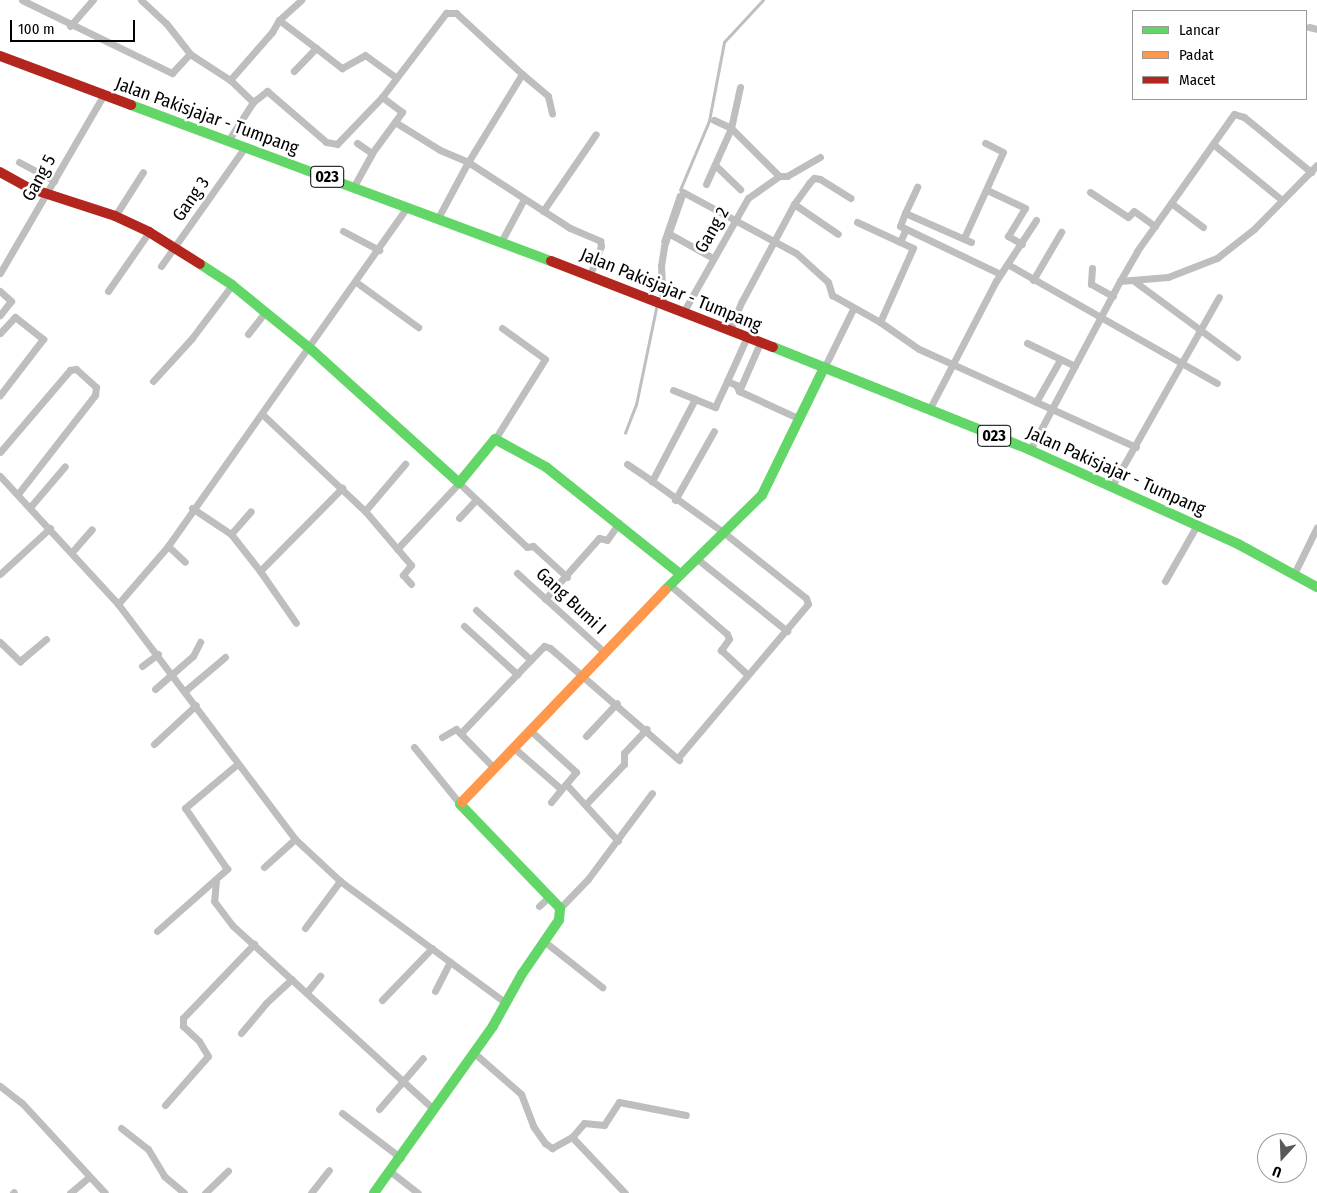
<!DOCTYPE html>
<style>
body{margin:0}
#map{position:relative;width:1317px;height:1193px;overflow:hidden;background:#fff;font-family:"Fira Sans Condensed",sans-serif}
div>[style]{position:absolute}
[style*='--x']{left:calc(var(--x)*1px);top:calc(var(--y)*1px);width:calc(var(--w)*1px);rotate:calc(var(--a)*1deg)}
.stream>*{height:2.5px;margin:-1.25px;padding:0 1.25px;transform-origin:1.25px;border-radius:1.25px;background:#bfbfbf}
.street>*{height:7px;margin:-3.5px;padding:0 3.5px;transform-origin:3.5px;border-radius:3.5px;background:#bebebe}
.fast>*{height:10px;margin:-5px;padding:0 5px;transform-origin:5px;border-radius:5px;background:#63d668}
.slow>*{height:10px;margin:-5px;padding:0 5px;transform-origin:5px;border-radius:5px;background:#ff974d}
.jam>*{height:10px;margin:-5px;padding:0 5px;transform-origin:5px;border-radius:5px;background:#b3261e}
span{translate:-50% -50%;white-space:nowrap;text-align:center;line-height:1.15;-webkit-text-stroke:5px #fff;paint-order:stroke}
.shield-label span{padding:1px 4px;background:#fff;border:1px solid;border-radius:4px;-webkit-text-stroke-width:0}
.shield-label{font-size:16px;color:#000;font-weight:700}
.street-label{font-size:18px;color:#000}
.legend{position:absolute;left:1132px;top:10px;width:175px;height:90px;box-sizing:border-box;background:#fff;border:1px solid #999;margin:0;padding:6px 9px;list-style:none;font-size:15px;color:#000}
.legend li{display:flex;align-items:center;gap:10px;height:25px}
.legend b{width:25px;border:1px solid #999}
.north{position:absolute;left:1257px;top:1133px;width:50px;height:50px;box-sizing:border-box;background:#fff;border:1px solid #999;border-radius:50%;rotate:200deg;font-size:14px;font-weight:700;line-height:20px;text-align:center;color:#000}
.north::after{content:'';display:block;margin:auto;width:18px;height:22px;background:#595959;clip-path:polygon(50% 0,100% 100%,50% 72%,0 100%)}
.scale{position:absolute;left:10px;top:20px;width:125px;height:22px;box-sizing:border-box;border:2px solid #000;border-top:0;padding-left:6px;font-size:15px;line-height:18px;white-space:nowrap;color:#000;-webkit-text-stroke:4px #fff;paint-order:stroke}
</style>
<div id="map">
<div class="stream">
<i style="--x:680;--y:190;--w:75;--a:-67.2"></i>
<i style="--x:709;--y:121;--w:80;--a:-79.2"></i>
<i style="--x:724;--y:42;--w:57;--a:-47.1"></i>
<i style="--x:662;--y:242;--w:50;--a:-71.2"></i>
<i style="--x:625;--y:433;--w:30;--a:-69"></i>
<i style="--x:636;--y:405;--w:103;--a:-78.3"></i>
</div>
<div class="street">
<i style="--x:22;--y:0;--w:167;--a:26"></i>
<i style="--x:172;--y:73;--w:26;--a:-47"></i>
<i style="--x:190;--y:54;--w:48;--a:33"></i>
<i style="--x:141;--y:0;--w:34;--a:43"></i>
<i style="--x:166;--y:23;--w:39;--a:52"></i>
<i style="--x:279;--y:20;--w:46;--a:37.1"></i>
<i style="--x:316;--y:48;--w:32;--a:134"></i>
<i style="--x:70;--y:26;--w:35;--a:-49"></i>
<i style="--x:1309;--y:27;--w:8;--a:14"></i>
<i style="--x:316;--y:48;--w:33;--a:38"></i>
<i style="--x:342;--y:68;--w:26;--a:-29"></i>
<i style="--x:365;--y:55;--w:37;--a:36"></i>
<i style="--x:522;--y:74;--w:34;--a:40"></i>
<i style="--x:548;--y:96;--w:18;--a:77"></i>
<i style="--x:253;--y:102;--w:32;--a:-136"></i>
<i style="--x:230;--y:80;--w:64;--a:-48.8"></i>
<i style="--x:272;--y:32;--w:14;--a:-60"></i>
<i style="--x:279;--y:20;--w:30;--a:-42"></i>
<i style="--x:714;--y:120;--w:19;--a:25"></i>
<i style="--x:731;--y:128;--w:42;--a:-77.6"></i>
<i style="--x:395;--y:122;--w:53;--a:31.9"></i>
<i style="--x:440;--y:150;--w:30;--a:23"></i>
<i style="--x:468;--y:162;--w:121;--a:32.9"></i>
<i style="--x:570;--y:228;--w:33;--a:23"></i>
<i style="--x:600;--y:241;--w:5;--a:79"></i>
<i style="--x:601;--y:246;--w:31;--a:111"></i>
<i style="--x:228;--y:141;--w:46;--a:-57.3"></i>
<i style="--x:253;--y:102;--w:18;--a:-38"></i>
<i style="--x:267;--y:91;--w:78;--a:40.8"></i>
<i style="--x:326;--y:142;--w:11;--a:10"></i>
<i style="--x:337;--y:144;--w:65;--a:-46.2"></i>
<i style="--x:382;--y:97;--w:106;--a:-52.7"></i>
<i style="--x:446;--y:13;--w:10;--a:0"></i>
<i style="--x:456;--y:13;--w:90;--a:42.7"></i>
<i style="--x:522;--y:74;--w:103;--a:121.5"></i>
<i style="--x:468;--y:162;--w:64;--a:118.2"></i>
<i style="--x:357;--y:143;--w:18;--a:34"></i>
<i style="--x:1213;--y:144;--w:89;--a:39.1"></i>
<i style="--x:19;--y:162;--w:40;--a:28"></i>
<i style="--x:715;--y:165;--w:35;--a:44"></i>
<i style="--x:706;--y:184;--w:61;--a:-65.9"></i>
<i style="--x:731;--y:128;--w:68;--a:45"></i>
<i style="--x:779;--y:176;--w:8;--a:0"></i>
<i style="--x:787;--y:176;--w:38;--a:-30"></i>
<i style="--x:354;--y:186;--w:38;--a:-61"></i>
<i style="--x:372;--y:153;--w:51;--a:-53.8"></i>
<i style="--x:402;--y:112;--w:25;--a:-143"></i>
<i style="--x:987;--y:190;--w:42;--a:25.3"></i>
<i style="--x:1025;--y:208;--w:33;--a:121"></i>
<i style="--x:1008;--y:236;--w:16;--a:30"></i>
<i style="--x:1090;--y:192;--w:45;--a:33.3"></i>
<i style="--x:1128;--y:217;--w:8;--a:-45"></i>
<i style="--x:1134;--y:211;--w:26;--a:36"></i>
<i style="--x:1171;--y:203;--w:40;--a:37"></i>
<i style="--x:794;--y:204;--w:53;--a:34.3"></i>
<i style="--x:543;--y:211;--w:93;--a:-55.5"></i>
<i style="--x:905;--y:213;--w:29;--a:-65"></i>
<i style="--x:115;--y:216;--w:52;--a:-57.5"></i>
<i style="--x:857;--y:222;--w:47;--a:24.9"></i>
<i style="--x:900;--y:242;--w:12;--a:-66"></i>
<i style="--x:343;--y:231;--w:41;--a:27.8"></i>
<i style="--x:668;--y:233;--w:51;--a:29.1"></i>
<i style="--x:964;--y:238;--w:94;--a:-65.6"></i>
<i style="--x:1003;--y:152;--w:20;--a:-153"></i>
<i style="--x:501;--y:242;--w:49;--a:-61.9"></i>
<i style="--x:971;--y:242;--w:72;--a:-156.3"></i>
<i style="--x:905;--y:213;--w:14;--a:111"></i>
<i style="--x:900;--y:226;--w:111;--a:25.6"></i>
<i style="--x:1009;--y:265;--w:239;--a:29.6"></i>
<i style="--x:161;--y:266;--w:146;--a:-54.8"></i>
<i style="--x:1092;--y:268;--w:16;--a:94"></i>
<i style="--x:1091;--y:284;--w:25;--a:29"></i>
<i style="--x:0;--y:273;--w:205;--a:-59.8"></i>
<i style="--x:1033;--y:280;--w:56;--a:-59.7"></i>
<i style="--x:1120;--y:281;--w:34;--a:-60"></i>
<i style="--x:1137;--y:251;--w:168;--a:-54.7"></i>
<i style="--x:1234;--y:114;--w:10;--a:17"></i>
<i style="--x:1244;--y:117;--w:87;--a:39.4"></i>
<i style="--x:1134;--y:281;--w:128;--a:36.4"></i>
<i style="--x:356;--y:282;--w:77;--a:36"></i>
<i style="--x:0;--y:291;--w:15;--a:42"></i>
<i style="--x:11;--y:301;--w:18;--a:128"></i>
<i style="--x:108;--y:291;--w:72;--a:-55.2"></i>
<i style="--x:663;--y:303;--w:37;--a:-93"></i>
<i style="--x:661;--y:266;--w:20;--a:-81"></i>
<i style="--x:664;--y:246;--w:57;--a:-70.6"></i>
<i style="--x:683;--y:192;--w:128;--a:28.4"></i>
<i style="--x:796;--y:253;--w:43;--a:42.2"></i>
<i style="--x:828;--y:282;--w:14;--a:73"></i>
<i style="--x:832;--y:295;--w:55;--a:29.4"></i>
<i style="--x:880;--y:322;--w:47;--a:34.7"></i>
<i style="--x:919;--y:349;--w:238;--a:24.3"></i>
<i style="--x:684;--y:311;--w:130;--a:-60.5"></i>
<i style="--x:748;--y:198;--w:38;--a:-35"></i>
<i style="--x:880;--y:322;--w:81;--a:-66"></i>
<i style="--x:913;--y:248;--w:14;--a:-155"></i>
<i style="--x:730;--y:330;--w:31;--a:-68"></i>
<i style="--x:742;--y:301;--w:110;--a:-61.8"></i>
<i style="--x:794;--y:204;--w:26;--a:-54"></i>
<i style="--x:809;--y:183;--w:7;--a:-45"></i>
<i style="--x:814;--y:178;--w:6;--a:9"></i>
<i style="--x:820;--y:179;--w:36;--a:32"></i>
<i style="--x:0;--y:333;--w:22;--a:-47"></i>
<i style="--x:15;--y:317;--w:36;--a:38"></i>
<i style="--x:43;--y:339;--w:71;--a:127.5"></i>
<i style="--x:248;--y:334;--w:28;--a:-52"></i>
<i style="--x:1027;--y:343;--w:53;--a:25.6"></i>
<i style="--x:824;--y:368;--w:66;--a:-63.8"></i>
<i style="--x:153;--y:381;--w:58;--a:-47.8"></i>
<i style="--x:192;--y:338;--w:66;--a:-53"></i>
<i style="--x:727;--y:381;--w:48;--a:-65.6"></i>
<i style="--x:673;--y:390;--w:24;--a:22"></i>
<i style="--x:695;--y:399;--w:93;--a:117.7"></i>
<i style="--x:652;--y:481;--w:87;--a:35.7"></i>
<i style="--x:723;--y:532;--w:106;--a:38.5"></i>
<i style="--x:806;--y:598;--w:6;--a:72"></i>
<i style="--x:808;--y:604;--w:202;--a:130.2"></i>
<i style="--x:739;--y:391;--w:52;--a:-66.4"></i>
<i style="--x:695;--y:399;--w:22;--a:22"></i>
<i style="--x:715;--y:407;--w:29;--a:-65"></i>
<i style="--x:727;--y:381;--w:10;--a:24"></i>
<i style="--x:736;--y:385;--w:7;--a:63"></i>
<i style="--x:739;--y:391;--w:65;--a:24.6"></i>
<i style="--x:1036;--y:402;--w:48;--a:-60.3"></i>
<i style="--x:929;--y:410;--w:145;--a:-62.6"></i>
<i style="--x:996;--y:281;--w:73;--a:-56.7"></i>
<i style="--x:262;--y:414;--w:141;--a:43.3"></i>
<i style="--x:365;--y:511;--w:62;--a:-49.6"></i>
<i style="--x:495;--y:439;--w:94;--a:-58"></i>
<i style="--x:545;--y:359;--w:53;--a:-144.2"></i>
<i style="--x:1030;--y:450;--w:191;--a:-62"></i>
<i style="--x:1120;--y:281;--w:48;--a:-4.8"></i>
<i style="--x:1168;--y:277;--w:53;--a:-21.2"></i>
<i style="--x:1217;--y:258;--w:47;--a:-38.1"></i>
<i style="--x:1254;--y:229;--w:90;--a:-45.5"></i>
<i style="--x:0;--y:452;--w:108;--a:-49.5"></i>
<i style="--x:70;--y:370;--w:6;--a:-9"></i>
<i style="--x:76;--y:369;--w:27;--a:42"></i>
<i style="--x:96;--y:387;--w:8;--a:97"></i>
<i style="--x:95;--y:395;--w:125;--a:127.9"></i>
<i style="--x:627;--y:464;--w:30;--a:34"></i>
<i style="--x:0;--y:476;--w:174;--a:47.3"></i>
<i style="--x:118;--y:604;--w:294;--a:53"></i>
<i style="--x:295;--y:839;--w:62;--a:43"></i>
<i style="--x:340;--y:881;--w:206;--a:36.3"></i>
<i style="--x:1112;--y:486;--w:217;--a:-60.5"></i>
<i style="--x:675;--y:500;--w:79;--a:-60.5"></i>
<i style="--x:31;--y:506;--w:52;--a:-49.6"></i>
<i style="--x:192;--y:508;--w:47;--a:33.7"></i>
<i style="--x:231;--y:534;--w:47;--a:51.9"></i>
<i style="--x:260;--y:571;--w:117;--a:-45.3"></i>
<i style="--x:365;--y:511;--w:71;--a:49.6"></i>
<i style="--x:411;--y:565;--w:13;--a:129"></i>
<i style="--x:403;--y:575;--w:12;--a:48"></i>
<i style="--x:459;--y:518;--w:25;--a:-47"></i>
<i style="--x:231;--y:534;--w:30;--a:-49"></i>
<i style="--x:168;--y:546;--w:23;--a:43"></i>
<i style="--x:397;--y:549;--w:91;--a:-46.8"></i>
<i style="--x:459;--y:483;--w:93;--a:43.3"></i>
<i style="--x:527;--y:547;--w:6;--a:-9"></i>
<i style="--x:533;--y:546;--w:46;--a:42.4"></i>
<i style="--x:72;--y:552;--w:30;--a:-49"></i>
<i style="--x:696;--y:558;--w:117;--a:38.7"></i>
<i style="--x:260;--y:571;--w:63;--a:55.3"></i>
<i style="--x:517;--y:573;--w:118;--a:42.2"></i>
<i style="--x:0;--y:574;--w:68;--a:-42.6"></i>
<i style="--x:1294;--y:574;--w:52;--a:-63.9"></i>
<i style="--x:1165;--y:581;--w:64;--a:-60.3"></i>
<i style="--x:670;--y:585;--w:75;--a:40.7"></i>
<i style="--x:727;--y:634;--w:5;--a:68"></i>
<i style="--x:729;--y:639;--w:14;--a:126"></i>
<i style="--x:721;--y:650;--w:35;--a:43"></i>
<i style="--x:545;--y:599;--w:81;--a:-48.5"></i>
<i style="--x:599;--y:538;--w:8;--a:14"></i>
<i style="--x:607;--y:540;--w:21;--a:-55"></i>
<i style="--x:118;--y:604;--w:77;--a:-49.2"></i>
<i style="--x:168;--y:546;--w:415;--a:-54.8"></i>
<i style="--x:476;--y:610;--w:74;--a:42.3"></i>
<i style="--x:464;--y:626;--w:72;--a:42.2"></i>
<i style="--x:517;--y:674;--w:39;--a:-46"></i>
<i style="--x:544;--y:646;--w:6;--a:18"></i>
<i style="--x:550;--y:648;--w:171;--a:41"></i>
<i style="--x:0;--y:642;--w:28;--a:44"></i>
<i style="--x:20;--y:661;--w:34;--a:-40"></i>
<i style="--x:142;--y:666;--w:20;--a:-37"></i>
<i style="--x:155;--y:689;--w:50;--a:-41"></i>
<i style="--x:193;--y:656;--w:16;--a:-63"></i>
<i style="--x:186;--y:690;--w:51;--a:-40.2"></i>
<i style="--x:531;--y:731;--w:61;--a:42.3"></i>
<i style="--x:576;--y:772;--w:16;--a:130"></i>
<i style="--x:566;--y:784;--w:77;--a:47.6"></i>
<i style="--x:461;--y:733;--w:81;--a:-46.5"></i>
<i style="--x:586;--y:736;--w:45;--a:-46.8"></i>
<i style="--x:442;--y:737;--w:16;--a:-30"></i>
<i style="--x:456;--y:729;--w:54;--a:45.7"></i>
<i style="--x:154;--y:744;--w:57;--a:-42.9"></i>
<i style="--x:414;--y:747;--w:73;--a:51.1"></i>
<i style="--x:514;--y:748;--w:62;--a:41.1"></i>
<i style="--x:551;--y:802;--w:21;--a:-51"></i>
<i style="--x:586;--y:804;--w:55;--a:-46.5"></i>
<i style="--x:624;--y:764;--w:11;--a:-90"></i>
<i style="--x:624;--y:753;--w:33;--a:-47"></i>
<i style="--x:264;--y:867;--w:42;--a:-42.1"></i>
<i style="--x:216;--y:880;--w:21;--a:95"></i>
<i style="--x:214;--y:901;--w:31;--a:53"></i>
<i style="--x:233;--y:926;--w:270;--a:42.4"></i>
<i style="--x:539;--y:906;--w:15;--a:-42"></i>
<i style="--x:560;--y:908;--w:40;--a:-46"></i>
<i style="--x:588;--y:879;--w:107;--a:-53.3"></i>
<i style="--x:305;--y:928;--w:59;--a:-53.3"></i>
<i style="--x:157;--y:931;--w:94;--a:-41.5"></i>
<i style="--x:227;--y:869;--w:74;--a:-124.5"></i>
<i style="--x:185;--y:808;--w:67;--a:-40.1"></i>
<i style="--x:545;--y:942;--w:73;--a:38.3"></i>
<i style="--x:435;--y:991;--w:33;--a:-63"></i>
<i style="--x:307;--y:992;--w:21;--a:-51"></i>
<i style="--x:382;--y:1000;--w:72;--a:-46.1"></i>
<i style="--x:241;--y:1033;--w:39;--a:-50"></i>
<i style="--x:266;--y:1003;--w:35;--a:-43"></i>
<i style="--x:473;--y:1052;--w:64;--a:41.2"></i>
<i style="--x:521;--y:1094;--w:34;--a:69"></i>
<i style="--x:533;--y:1126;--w:21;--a:55"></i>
<i style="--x:545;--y:1143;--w:9;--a:36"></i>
<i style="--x:552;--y:1148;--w:23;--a:-29"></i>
<i style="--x:572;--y:1137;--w:77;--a:46.6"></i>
<i style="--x:0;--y:1086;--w:28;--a:38"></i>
<i style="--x:22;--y:1103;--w:122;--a:47.3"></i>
<i style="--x:165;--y:1105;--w:65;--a:-48.7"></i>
<i style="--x:208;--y:1056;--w:17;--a:-121"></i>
<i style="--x:199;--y:1041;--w:22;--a:-137"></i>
<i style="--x:183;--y:1026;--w:8;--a:-90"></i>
<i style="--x:183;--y:1018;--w:103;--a:-46.2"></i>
<i style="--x:379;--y:1109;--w:67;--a:-49.2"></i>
<i style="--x:342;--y:1113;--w:74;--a:37.3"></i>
<i style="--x:121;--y:1128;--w:34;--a:38"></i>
<i style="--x:148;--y:1149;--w:31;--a:59"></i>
<i style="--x:164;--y:1176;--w:26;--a:40"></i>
<i style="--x:572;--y:1137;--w:18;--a:-49"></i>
<i style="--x:584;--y:1123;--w:20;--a:6"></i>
<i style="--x:604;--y:1125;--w:27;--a:-57"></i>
<i style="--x:619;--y:1102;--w:68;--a:11"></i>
<i style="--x:391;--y:1172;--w:34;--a:38"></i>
<i style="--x:13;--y:1193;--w:1;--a:-45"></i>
<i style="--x:70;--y:1193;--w:25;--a:-40"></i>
<i style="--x:205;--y:1193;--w:32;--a:-44"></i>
<i style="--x:311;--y:1193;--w:29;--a:-52"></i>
</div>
<div class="fast">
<i style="--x:131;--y:105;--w:448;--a:20.4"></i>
<i style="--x:200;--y:264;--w:38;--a:33"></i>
<i style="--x:232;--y:285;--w:104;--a:39.2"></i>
<i style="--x:313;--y:351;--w:197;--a:42.1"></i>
<i style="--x:459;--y:483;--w:57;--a:-50.7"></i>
<i style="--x:495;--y:439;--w:58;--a:28.8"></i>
<i style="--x:546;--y:467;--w:171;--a:38.6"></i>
<i style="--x:773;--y:347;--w:277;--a:21.8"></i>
<i style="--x:1030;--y:450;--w:228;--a:24.3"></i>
<i style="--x:1238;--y:544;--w:90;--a:28.6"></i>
<i style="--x:665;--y:590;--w:136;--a:-44.4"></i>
<i style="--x:762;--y:495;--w:141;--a:-64"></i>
<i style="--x:374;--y:1193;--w:205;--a:-54.5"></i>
<i style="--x:493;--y:1026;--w:60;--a:-60.9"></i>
<i style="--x:522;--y:974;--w:65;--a:-55.6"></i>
<i style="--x:559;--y:920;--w:12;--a:-85"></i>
<i style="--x:560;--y:908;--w:144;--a:-133.9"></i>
<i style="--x:460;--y:804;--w:3;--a:-45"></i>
</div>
<div class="slow">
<i style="--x:462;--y:802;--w:294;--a:-46.2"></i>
</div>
<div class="jam">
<i style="--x:0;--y:56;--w:140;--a:20.5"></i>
<i style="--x:0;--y:172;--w:33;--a:29"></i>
<i style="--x:29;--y:188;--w:90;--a:18"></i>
<i style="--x:115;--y:216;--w:38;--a:25"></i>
<i style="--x:149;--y:232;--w:60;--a:32.1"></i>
<i style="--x:551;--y:261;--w:238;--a:21.2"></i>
</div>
<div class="shield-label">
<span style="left:327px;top:177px">023</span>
<span style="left:994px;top:436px">023</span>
</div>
<div class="street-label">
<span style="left:207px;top:116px;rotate:20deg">Jalan Pakisjajar - Tumpang</span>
<span style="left:39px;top:178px;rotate:-61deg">Gang 5</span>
<span style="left:191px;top:199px;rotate:-55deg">Gang 3</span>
<span style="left:712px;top:230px;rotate:-60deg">Gang 2</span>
<span style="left:671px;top:290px;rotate:22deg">Jalan Pakisjajar - Tumpang</span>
<span style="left:1116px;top:471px;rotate:24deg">Jalan Pakisjajar - Tumpang</span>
<span style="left:571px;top:601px;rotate:43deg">Gang Bumi I</span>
</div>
<ul class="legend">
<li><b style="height:6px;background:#63d668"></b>Lancar</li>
<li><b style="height:6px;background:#ff974d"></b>Padat</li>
<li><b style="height:6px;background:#b3261e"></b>Macet</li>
</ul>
<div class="north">U</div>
<div class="scale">100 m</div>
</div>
